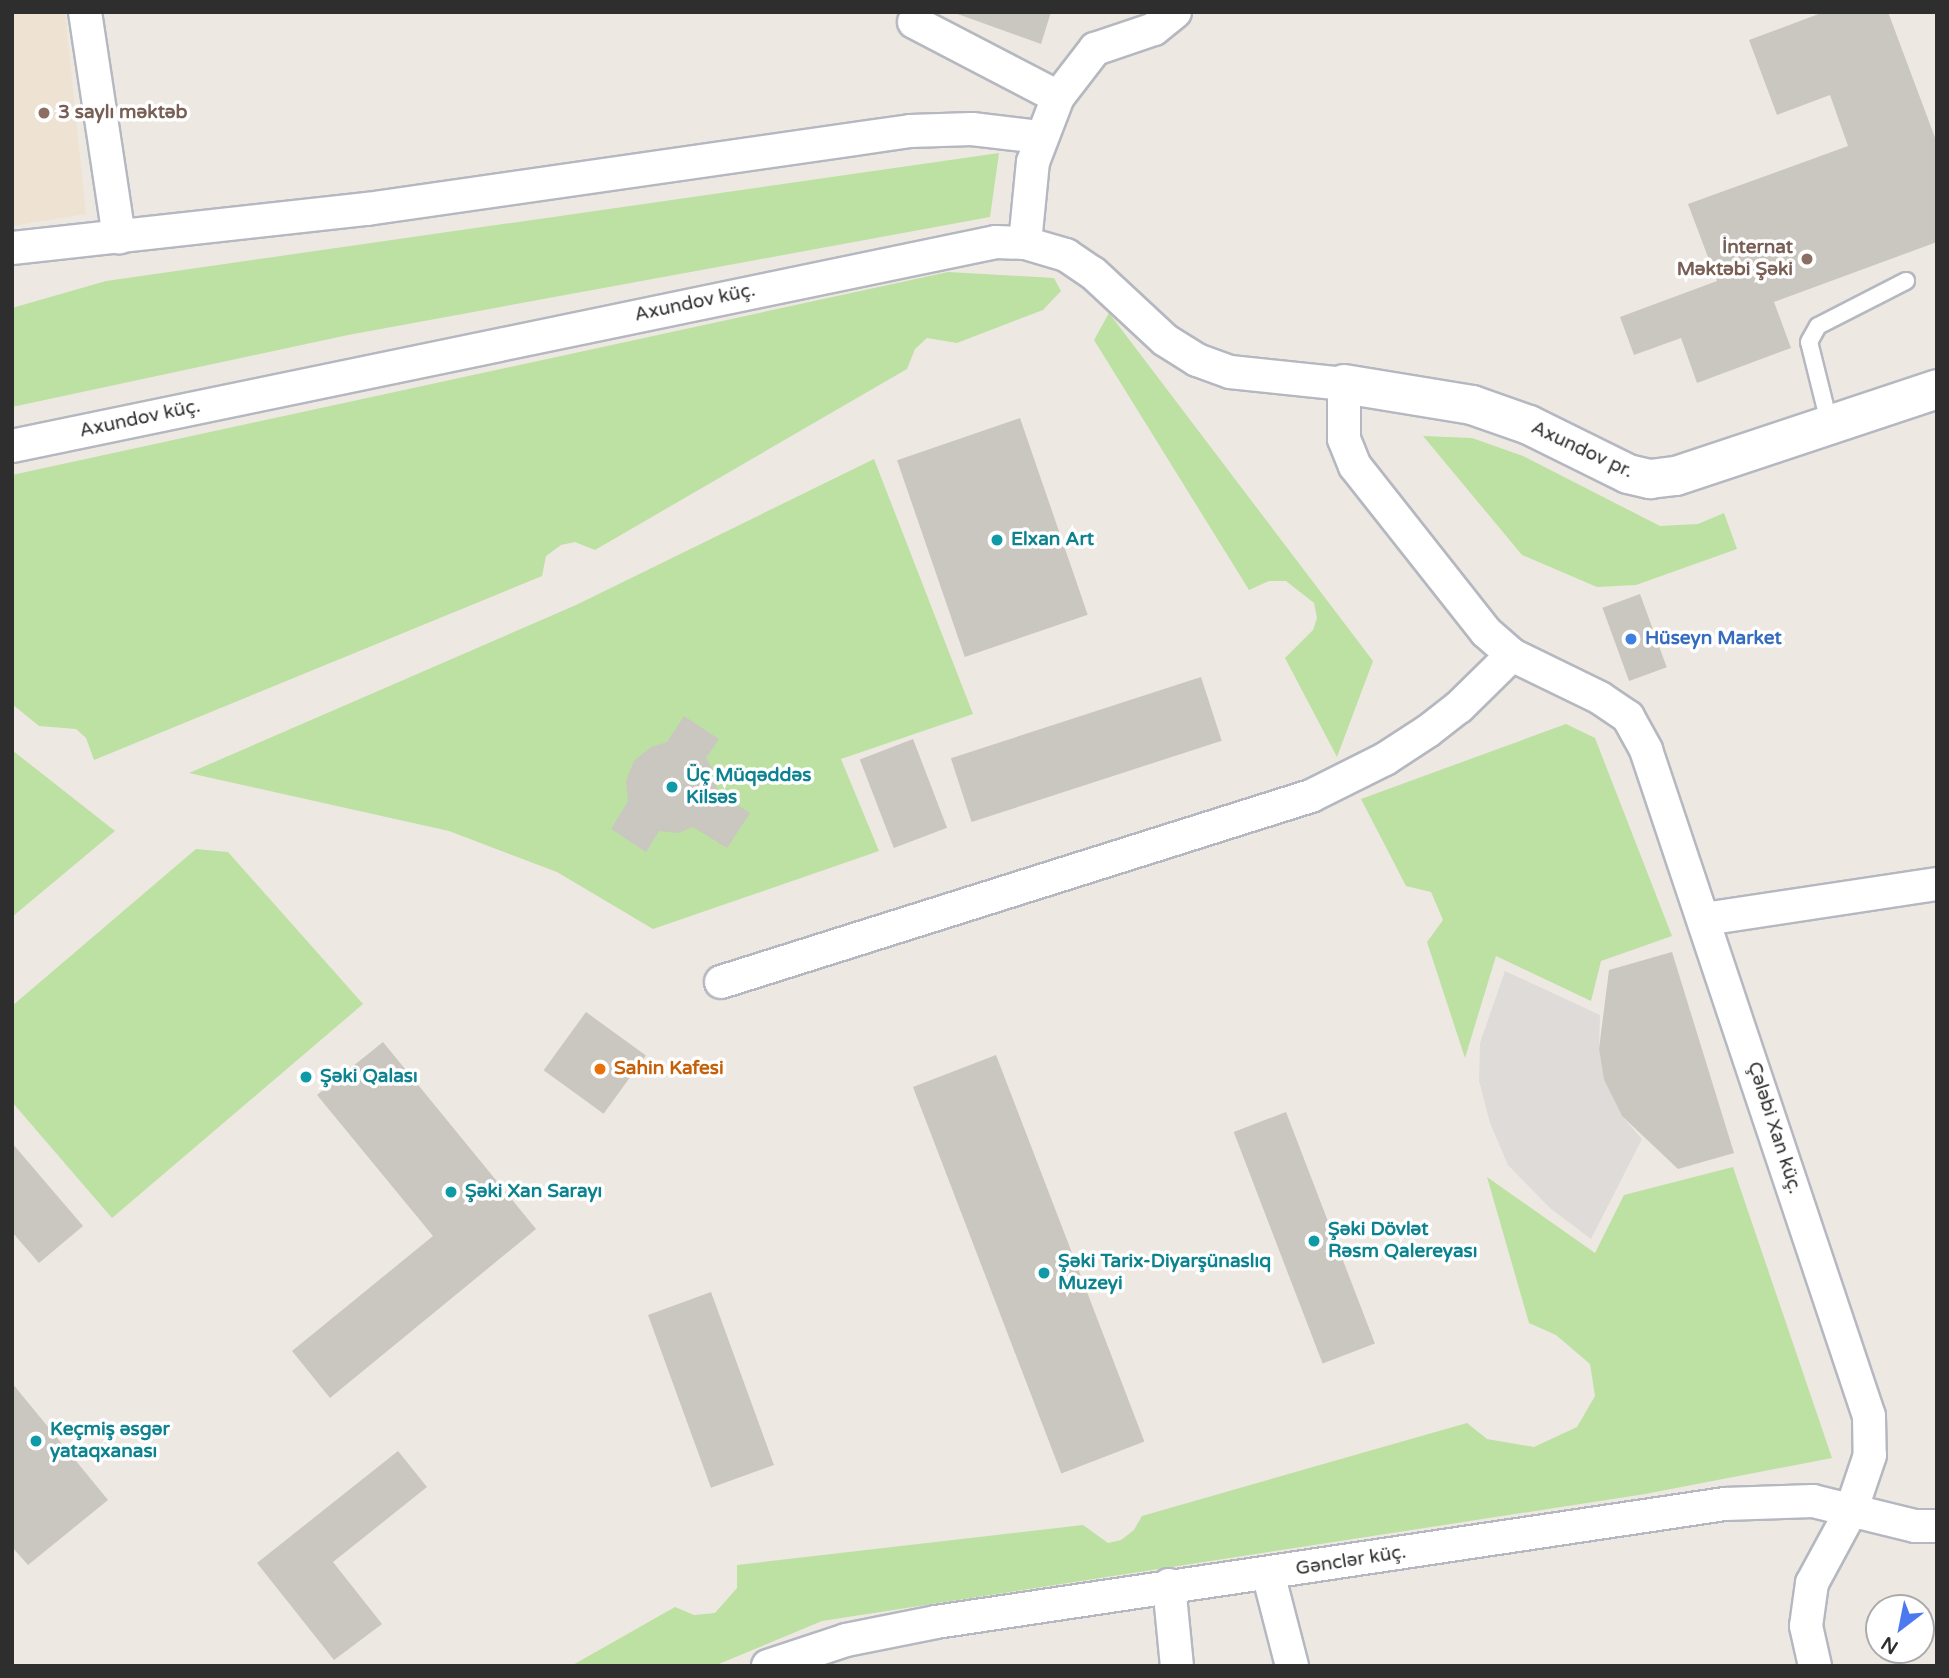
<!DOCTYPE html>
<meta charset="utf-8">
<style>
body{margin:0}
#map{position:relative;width:1949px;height:1678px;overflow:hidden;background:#eee8e2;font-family:"Varela Round",sans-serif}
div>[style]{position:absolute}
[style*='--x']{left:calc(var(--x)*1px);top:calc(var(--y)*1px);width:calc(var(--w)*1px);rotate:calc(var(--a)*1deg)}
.education>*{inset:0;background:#eee3d2}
.green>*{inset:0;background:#bce1a2}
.plaza>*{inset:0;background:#dedbd8}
.building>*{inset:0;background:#cac6c0;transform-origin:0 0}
.roads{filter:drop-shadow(2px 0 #b5b8c0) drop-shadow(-2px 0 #b5b8c0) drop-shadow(0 2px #b5b8c0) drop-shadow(0 -2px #b5b8c0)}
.lane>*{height:16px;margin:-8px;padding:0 8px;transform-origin:8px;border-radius:8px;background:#fff}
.street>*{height:32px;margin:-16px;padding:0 16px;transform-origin:16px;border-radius:16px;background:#fff}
.secondary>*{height:38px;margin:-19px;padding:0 19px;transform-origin:19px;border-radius:19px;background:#fff}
.dots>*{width:19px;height:19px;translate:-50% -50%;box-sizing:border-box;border:4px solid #fff;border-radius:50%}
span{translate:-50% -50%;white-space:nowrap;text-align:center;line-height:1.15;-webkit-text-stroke:7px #fff;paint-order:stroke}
.education-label{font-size:19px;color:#785e54;font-weight:700}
.left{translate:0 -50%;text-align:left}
.right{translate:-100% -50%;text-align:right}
.street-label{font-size:19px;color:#2e2e2e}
.culture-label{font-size:19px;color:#0d838f;font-weight:700}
.shop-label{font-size:19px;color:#366cbe;font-weight:700}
.food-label{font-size:19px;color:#c56008;font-weight:700}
.frame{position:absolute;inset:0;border:14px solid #2e2e2e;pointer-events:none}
.north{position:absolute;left:1865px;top:1594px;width:70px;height:70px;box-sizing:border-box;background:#fff;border:2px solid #ababab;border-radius:50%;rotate:212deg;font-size:19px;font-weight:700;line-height:28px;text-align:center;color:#2e2e2e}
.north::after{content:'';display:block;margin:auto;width:24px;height:32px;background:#4c78f0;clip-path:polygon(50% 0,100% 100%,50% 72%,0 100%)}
</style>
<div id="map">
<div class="education">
<i style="clip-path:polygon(12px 12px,65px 12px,86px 214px,12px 226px)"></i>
</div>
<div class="green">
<i style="clip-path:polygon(999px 153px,990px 217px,348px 335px,12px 407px,12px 308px,106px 281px)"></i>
<i style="clip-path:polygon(948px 272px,1054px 278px,1061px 291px,1043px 310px,957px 343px,927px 338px,915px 349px,907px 369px,595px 550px,575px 542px,561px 545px,546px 556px,542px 576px,94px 760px,86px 738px,76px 729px,39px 726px,12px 704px,12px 475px)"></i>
<i style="clip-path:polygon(1109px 313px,1373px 661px,1337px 757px,1285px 658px,1313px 630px,1317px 618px,1314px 603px,1286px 581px,1269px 581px,1249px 590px,1094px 340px)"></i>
<i style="clip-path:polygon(1423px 436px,1472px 438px,1523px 456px,1660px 526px,1698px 524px,1724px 513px,1737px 549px,1636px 585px,1597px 587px,1522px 555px)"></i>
<i style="clip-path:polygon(874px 459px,973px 714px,841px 759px,879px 851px,653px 929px,557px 872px,449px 831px,189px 773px,576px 605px)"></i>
<i style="clip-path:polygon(1566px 724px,1595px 738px,1672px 936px,1601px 961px,1591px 1001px,1496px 956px,1465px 1058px,1427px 942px,1443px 920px,1431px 892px,1406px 886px,1361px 799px)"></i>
<i style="clip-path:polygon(12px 750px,115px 831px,12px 917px)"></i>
<i style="clip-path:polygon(196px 849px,228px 852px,363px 1004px,112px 1218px,12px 1102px,12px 1006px)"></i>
<i style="clip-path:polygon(1733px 1167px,1832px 1458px,1645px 1494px,822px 1621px,714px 1666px,571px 1666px,675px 1607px,694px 1615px,715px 1613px,737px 1588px,737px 1565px,1083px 1525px,1108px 1543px,1121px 1540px,1134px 1530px,1142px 1516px,1467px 1423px,1487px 1439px,1534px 1447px,1577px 1427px,1595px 1396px,1590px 1364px,1556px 1335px,1529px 1323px,1487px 1177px,1595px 1253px,1624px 1195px)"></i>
</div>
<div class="plaza">
<i style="clip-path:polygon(1505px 971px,1600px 1015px,1599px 1049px,1604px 1080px,1622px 1116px,1642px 1139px,1591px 1239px,1550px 1208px,1508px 1165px,1490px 1123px,1479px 1081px,1480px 1043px)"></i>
</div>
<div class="building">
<i style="clip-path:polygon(952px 12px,1051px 12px,1041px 44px)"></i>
<i style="clip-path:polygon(1824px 12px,1888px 12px,1937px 143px,1937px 242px,1774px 302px,1791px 348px,1697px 383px,1681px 338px,1634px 355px,1620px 317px,1717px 281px,1688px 204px,1848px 146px,1830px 95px,1777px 115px,1749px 40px)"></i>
<i style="left:1020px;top:418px;width:208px;height:130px;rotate:71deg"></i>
<i style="left:1640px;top:594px;width:78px;height:40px;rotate:70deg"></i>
<i style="left:1201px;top:677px;width:67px;height:263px;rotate:72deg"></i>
<i style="clip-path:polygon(684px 716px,719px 739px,706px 758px,716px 774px,717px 792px,750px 813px,727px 848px,693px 827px,678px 833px,659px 831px,646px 852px,611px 829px,628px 801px,626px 781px,634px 761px,651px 747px,667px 742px)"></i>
<i style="left:913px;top:739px;width:95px;height:57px;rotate:69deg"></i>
<i style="clip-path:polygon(1672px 952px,1734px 1153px,1678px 1169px,1622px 1116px,1604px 1080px,1599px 1049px,1609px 970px)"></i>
<i style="left:586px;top:1012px;width:74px;height:72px;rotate:36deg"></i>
<i style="clip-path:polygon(383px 1042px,536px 1229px,330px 1398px,292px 1351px,433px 1236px,317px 1095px)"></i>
<i style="left:996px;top:1055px;width:414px;height:89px;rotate:69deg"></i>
<i style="left:1286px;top:1112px;width:248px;height:56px;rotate:69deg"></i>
<i style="clip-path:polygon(12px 1143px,83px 1226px,39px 1263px,12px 1232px)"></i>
<i style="left:711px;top:1292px;width:184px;height:67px;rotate:70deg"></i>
<i style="clip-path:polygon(12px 1383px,108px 1500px,28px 1565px,12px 1547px)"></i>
<i style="clip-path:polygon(398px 1451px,427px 1487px,333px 1562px,382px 1624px,334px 1660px,257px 1563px)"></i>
</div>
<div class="roads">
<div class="lane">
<i style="--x:1829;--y:422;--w:82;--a:-104"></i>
<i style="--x:1809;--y:342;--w:18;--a:-61"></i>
<i style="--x:1818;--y:326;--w:99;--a:-27.1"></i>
</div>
<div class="street">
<i style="--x:85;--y:12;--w:228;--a:81.4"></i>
<i style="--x:914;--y:22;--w:162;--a:27.5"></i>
<i style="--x:1025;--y:243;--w:81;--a:-84.4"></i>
<i style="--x:1033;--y:162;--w:70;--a:-69"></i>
<i style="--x:1058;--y:97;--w:61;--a:-52.4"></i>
<i style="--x:1095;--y:49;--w:62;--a:-18.7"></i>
<i style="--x:1154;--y:29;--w:27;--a:-39"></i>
<i style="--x:12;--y:248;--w:357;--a:-6.3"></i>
<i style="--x:367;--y:209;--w:549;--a:-8.17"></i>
<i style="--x:910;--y:131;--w:62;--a:-1.8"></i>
<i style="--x:972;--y:129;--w:67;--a:6.8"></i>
<i style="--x:12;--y:446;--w:1005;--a:-11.71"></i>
<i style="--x:996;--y:242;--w:29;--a:2"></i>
<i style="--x:1025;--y:243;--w:43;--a:16.3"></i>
<i style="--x:1066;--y:255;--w:32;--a:34"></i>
<i style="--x:1093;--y:273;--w:98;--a:42.9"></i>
<i style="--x:1165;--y:340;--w:38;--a:32"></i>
<i style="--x:1197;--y:360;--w:35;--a:20"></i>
<i style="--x:1230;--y:372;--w:115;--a:6"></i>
<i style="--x:1344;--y:384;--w:55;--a:90"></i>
<i style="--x:1344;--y:439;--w:29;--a:68"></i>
<i style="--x:1355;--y:466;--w:211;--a:51.7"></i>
<i style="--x:1486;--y:632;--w:35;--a:41"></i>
<i style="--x:1512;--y:655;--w:98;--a:26"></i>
<i style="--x:1600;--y:698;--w:34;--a:34"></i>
<i style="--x:1628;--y:717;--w:38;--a:61"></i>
<i style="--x:1646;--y:750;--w:702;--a:71.49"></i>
<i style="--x:1869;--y:1416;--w:39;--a:89"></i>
<i style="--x:1870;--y:1455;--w:59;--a:108.7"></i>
<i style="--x:1851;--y:1511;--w:82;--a:118.4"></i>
<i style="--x:1812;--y:1583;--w:43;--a:97.9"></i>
<i style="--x:1806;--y:1626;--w:41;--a:77.3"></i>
<i style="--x:1705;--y:919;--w:235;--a:-8.6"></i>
<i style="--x:721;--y:982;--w:619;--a:-17.5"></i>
<i style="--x:1311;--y:796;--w:83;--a:-26.6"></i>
<i style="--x:1385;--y:759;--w:51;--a:-33.1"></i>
<i style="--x:1428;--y:731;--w:39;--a:-38"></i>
<i style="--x:1459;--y:707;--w:74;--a:-44.5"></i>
<i style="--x:1268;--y:1573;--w:96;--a:75.5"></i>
<i style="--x:1169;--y:1585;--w:81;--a:84.4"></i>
<i style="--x:768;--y:1666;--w:82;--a:-18.4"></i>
<i style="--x:846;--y:1640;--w:92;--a:-11.3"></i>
<i style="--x:936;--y:1622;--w:798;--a:-8.51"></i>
<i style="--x:1725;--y:1504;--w:88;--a:-2"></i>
<i style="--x:1813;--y:1501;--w:105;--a:13.8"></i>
<i style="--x:1915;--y:1526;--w:22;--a:0"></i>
</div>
<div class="secondary">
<i style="--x:1344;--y:384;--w:130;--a:9.3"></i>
<i style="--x:1472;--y:405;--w:60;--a:19.3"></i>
<i style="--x:1529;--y:425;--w:110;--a:26.3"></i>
<i style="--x:1628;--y:474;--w:23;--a:13"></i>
<i style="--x:1650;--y:479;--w:26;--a:-7"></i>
<i style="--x:1676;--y:476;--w:275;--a:-18.4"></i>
</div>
</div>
<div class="dots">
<i style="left:44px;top:113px;background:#8d6e63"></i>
<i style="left:1807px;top:259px;background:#8d6e63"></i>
<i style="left:997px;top:540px;background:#0f9aa8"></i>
<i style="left:1631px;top:639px;background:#3f7fe0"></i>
<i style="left:672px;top:787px;background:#0f9aa8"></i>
<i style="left:600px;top:1069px;background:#e8710a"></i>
<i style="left:306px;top:1077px;background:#0f9aa8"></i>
<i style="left:451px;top:1192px;background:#0f9aa8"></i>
<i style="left:1314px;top:1241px;background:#0f9aa8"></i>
<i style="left:1044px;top:1273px;background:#0f9aa8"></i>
<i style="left:36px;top:1441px;background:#0f9aa8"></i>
</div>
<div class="education-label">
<span class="left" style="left:58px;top:113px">3 saylı məktəb</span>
<span class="right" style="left:1793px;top:259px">İnternat<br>Məktəbi Şəki</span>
</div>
<div class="street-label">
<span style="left:695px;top:303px;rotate:-12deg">Axundov küç.</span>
<span style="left:140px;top:419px;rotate:-12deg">Axundov küç.</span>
<span style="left:1582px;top:450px;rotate:25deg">Axundov pr.</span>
<span style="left:1774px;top:1128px;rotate:72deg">Çələbi Xan küç.</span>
<span style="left:1351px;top:1561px;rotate:-9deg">Gənclər küç.</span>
</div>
<div class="culture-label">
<span class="left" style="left:1011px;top:540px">Elxan Art</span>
<span class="left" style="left:686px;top:787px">Üç Müqəddəs<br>Kilsəs</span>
<span class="left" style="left:320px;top:1077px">Şəki Qalası</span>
<span class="left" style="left:465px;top:1192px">Şəki Xan Sarayı</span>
<span class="left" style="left:1328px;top:1241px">Şəki Dövlət<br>Rəsm Qalereyası</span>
<span class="left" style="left:1058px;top:1273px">Şəki Tarix-Diyarşünaslıq<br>Muzeyi</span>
<span class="left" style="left:50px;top:1441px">Keçmiş əsgər<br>yataqxanası</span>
</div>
<div class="shop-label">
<span class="left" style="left:1645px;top:639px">Hüseyn Market</span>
</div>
<div class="food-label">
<span class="left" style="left:614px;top:1069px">Sahin Kafesi</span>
</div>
<div class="frame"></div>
<div class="north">N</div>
</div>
